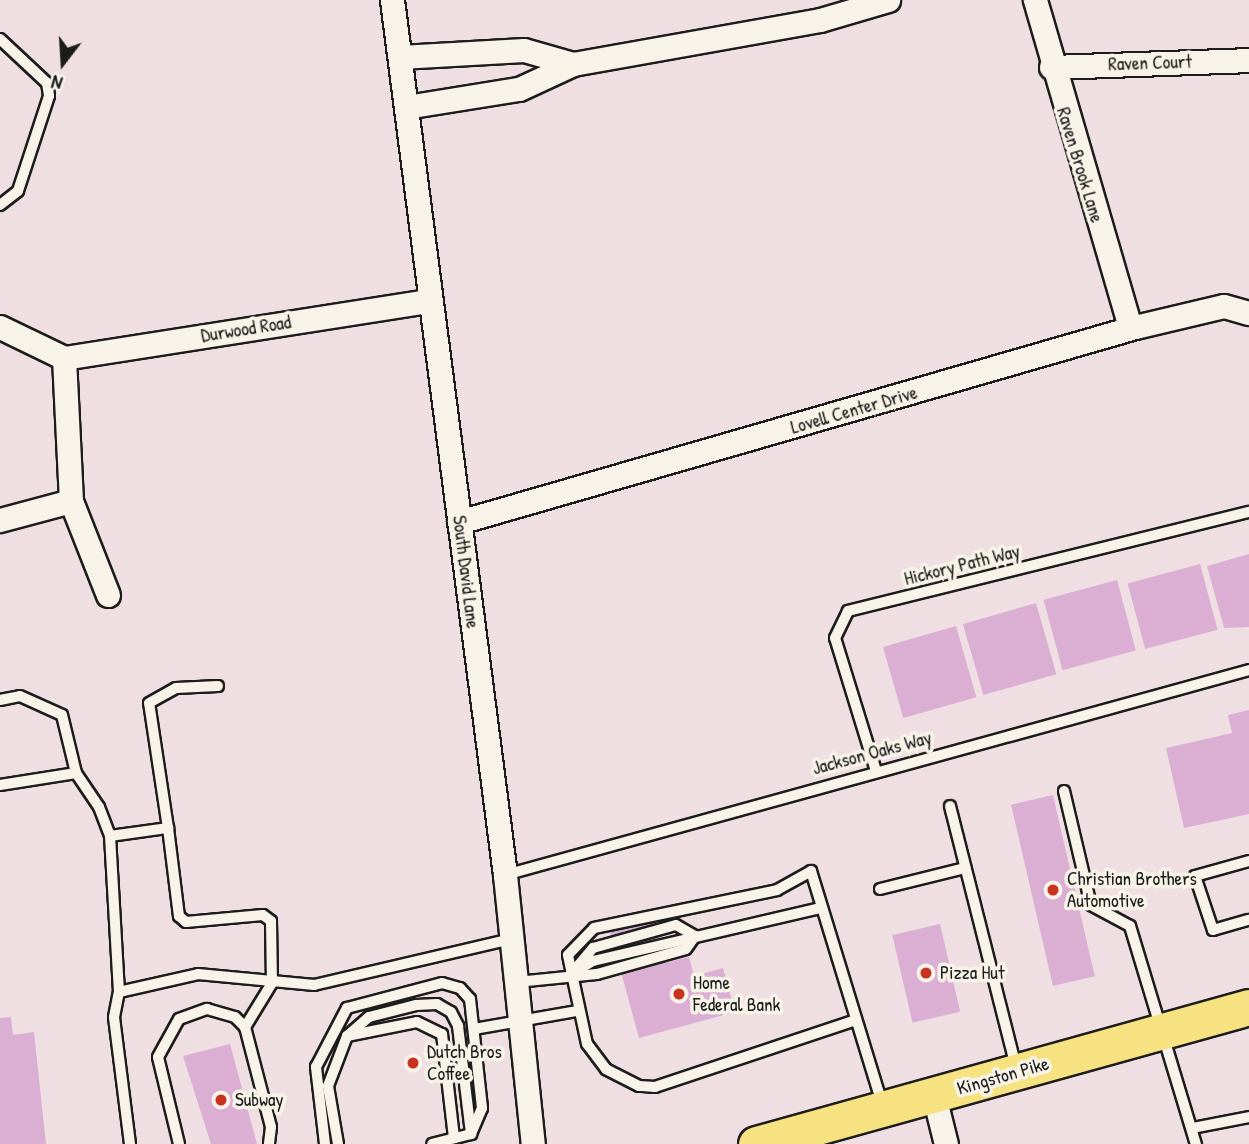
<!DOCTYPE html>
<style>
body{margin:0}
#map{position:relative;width:1249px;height:1144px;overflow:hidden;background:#efdfe2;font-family:"Patrick Hand",sans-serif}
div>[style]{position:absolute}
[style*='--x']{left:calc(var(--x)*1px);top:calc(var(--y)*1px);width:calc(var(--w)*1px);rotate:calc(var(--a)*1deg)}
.building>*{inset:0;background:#dbafd4;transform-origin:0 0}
.roads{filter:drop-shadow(2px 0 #1c1c1c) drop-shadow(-2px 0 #1c1c1c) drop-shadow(0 2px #1c1c1c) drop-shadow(0 -2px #1c1c1c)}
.service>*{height:10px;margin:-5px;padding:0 5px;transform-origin:5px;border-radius:5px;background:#f7f3e8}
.minor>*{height:23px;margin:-11.5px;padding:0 11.5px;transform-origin:11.5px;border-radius:11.5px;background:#f7f3e8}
.primary>*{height:35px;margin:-17.5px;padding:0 17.5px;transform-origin:17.5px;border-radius:17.5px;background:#f7e281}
.dots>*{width:19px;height:19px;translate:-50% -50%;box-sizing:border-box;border:4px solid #f7f3e8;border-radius:50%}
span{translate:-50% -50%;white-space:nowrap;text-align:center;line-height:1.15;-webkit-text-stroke:7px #f7f3e8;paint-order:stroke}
.street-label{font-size:19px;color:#1c1c1c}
.poi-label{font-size:19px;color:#1c1c1c}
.left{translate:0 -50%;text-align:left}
.north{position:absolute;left:28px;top:28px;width:70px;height:70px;-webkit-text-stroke:5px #f7f3e8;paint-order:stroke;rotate:197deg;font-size:19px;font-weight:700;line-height:28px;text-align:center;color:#1c1c1c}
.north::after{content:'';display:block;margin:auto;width:24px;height:32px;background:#1c1c1c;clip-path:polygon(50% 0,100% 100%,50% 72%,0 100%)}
</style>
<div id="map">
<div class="building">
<i style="clip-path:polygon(1249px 554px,1249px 627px,1224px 628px,1207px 566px)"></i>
<i style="left:1200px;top:564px;width:68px;height:75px;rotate:75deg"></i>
<i style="left:1117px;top:580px;width:73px;height:76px;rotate:75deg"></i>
<i style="left:1036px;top:603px;width:74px;height:76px;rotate:74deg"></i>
<i style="left:956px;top:626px;width:74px;height:76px;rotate:74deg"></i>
<i style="clip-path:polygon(1249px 710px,1249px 814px,1184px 828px,1166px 748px,1232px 733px,1228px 715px)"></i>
<i style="left:1053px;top:795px;width:186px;height:43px;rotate:77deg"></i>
<i style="clip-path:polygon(654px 920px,666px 963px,689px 957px,694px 976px,723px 968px,735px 1012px,639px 1038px,610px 932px)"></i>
<i style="left:940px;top:924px;width:90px;height:49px;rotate:77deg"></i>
<i style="clip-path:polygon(11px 1017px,13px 1035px,34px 1032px,46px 1144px,0 1144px,0 1018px)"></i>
<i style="clip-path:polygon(230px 1044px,257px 1144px,211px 1144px,183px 1056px)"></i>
</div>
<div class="roads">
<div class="service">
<i style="--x:0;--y:39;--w:64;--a:43.1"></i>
<i style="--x:47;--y:83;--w:13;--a:81"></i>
<i style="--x:49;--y:96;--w:100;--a:108.1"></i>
<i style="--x:18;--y:191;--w:23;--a:142"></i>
<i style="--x:0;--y:700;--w:20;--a:-11"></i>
<i style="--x:20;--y:696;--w:46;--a:24.3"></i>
<i style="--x:62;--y:715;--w:60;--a:76.4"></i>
<i style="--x:876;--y:771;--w:139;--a:-107.1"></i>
<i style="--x:835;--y:638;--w:30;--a:-64"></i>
<i style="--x:848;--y:611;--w:413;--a:-13.9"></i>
<i style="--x:0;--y:785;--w:77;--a:-9"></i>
<i style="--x:76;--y:773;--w:41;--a:55.9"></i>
<i style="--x:99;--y:807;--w:31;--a:69"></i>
<i style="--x:110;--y:836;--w:156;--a:86.7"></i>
<i style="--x:1064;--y:791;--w:117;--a:76.7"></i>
<i style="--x:1091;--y:905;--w:44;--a:28.3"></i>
<i style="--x:1130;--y:926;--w:228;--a:73.2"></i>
<i style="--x:950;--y:806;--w:268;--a:75.8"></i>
<i style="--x:168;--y:828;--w:126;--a:-98.6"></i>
<i style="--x:149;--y:703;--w:31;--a:-29"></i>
<i style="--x:176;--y:688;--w:42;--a:-2.7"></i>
<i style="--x:110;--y:836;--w:59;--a:-7.9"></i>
<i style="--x:168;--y:828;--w:89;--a:82.9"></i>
<i style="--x:179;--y:916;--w:9;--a:41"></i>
<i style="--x:186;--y:922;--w:77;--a:-5.2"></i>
<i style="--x:263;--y:915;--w:10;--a:37"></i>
<i style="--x:271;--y:921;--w:62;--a:89.1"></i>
<i style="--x:272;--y:983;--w:52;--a:121.5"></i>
<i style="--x:1249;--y:861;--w:56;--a:164.5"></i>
<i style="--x:1195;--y:876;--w:57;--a:71.6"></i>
<i style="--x:1213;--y:930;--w:37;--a:-16"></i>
<i style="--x:505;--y:875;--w:772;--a:-15.4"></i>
<i style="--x:880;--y:889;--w:88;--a:-13.9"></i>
<i style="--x:577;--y:967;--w:25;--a:-50"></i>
<i style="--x:593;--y:948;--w:86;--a:-15.5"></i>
<i style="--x:676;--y:925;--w:22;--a:30"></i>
<i style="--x:571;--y:974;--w:26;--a:-31"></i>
<i style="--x:593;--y:961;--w:234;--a:-13.1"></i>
<i style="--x:517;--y:982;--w:80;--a:-5.7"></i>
<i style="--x:597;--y:974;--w:92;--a:-15.7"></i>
<i style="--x:686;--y:949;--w:16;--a:-55"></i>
<i style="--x:856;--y:1020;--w:212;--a:161.6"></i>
<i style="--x:655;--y:1087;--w:16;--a:-176"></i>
<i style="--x:639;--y:1086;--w:37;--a:-153"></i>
<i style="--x:606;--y:1069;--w:31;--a:-127"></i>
<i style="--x:587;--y:1044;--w:91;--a:-102.1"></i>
<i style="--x:568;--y:955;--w:37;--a:-46"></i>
<i style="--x:594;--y:928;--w:187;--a:-11.7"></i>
<i style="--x:777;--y:890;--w:39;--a:-29"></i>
<i style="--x:811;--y:871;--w:243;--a:73"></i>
<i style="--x:474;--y:1029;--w:105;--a:-9.9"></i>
<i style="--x:347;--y:1036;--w:29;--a:-41"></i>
<i style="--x:369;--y:1017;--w:49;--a:-14.3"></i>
<i style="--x:416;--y:1005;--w:21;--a:-3"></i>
<i style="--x:437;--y:1004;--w:16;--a:30"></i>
<i style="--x:451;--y:1012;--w:16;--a:63"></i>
<i style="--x:458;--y:1026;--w:109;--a:83.1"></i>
<i style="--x:1193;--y:1128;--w:57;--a:-11.1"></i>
<i style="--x:130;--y:1144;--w:128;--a:-97.2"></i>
<i style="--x:114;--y:1017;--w:25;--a:-79"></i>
<i style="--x:119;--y:992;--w:81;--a:-12.8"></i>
<i style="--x:198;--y:974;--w:117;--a:5.4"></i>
<i style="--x:314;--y:985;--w:203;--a:-13.1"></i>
<i style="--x:179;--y:1144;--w:89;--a:-103.6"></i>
<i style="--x:158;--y:1057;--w:43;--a:-61.1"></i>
<i style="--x:179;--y:1019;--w:30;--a:-20"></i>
<i style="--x:207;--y:1009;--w:29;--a:16"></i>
<i style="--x:235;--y:1017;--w:14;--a:45"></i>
<i style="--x:245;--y:1027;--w:103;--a:75.4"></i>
<i style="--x:271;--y:1127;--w:17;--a:97"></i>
<i style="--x:325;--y:1144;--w:78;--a:-96.7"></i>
<i style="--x:316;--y:1067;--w:67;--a:-62.3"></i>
<i style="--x:347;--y:1008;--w:98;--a:-14.7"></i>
<i style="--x:442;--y:983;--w:19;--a:16"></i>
<i style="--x:460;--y:988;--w:15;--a:48"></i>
<i style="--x:470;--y:999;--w:110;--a:83.7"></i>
<i style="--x:482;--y:1108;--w:28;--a:113"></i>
<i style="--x:471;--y:1134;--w:40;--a:165.6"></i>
<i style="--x:338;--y:1144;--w:59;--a:-99.8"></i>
<i style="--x:328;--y:1086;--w:53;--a:-69.2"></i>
<i style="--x:347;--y:1036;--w:71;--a:-11.3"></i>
<i style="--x:417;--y:1022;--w:28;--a:26"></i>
<i style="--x:442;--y:1034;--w:105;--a:83.4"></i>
</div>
<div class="minor">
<i style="--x:392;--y:0;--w:882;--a:82.64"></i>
<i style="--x:505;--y:875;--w:270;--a:84.1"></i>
<i style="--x:1035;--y:0;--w:341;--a:73.8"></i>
<i style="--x:400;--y:57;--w:124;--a:-3.2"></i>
<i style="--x:524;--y:50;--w:51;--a:15.9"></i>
<i style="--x:1051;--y:67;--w:198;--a:-2"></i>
<i style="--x:406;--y:107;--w:114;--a:-9.1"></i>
<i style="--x:519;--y:89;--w:60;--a:-24.8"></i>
<i style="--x:573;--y:64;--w:251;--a:-10.1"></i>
<i style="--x:820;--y:20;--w:71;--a:-16.4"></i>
<i style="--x:0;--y:327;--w:71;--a:25.8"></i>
<i style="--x:64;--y:358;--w:369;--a:-8.9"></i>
<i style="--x:64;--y:358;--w:143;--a:87.2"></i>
<i style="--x:71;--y:501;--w:101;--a:68.5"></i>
<i style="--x:0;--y:520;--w:73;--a:-15"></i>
<i style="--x:459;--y:522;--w:704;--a:-16.09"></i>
<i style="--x:1135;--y:327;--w:91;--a:-13.3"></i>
<i style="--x:1224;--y:306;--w:26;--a:16"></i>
<i style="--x:934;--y:1096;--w:49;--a:76"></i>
</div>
<div class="primary">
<i style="--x:756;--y:1144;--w:512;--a:-15.53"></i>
</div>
</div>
<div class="dots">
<i style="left:1053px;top:890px;background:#c8321e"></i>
<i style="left:926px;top:973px;background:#c8321e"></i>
<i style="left:679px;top:994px;background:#c8321e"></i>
<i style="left:413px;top:1063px;background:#c8321e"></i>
<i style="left:221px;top:1100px;background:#c8321e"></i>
</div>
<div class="street-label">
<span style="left:1150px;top:63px;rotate:-2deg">Raven Court</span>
<span style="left:1080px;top:165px;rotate:73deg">Raven Brook Lane</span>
<span style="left:246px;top:329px;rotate:-9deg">Durwood Road</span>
<span style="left:854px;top:410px;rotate:-16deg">Lovell Center Drive</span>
<span style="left:962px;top:565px;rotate:-14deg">Hickory Path Way</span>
<span style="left:466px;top:572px;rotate:83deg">South David Lane</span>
<span style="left:872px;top:753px;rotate:-15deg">Jackson Oaks Way</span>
<span style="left:1003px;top:1076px;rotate:-16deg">Kingston Pike</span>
</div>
<div class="poi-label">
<span class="left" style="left:1067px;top:890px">Christian Brothers<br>Automotive</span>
<span class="left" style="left:940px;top:973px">Pizza Hut</span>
<span class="left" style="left:693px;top:994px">Home<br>Federal Bank</span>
<span class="left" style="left:427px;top:1063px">Dutch Bros<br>Coffee</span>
<span class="left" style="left:235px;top:1100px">Subway</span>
</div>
<div class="north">N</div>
</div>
